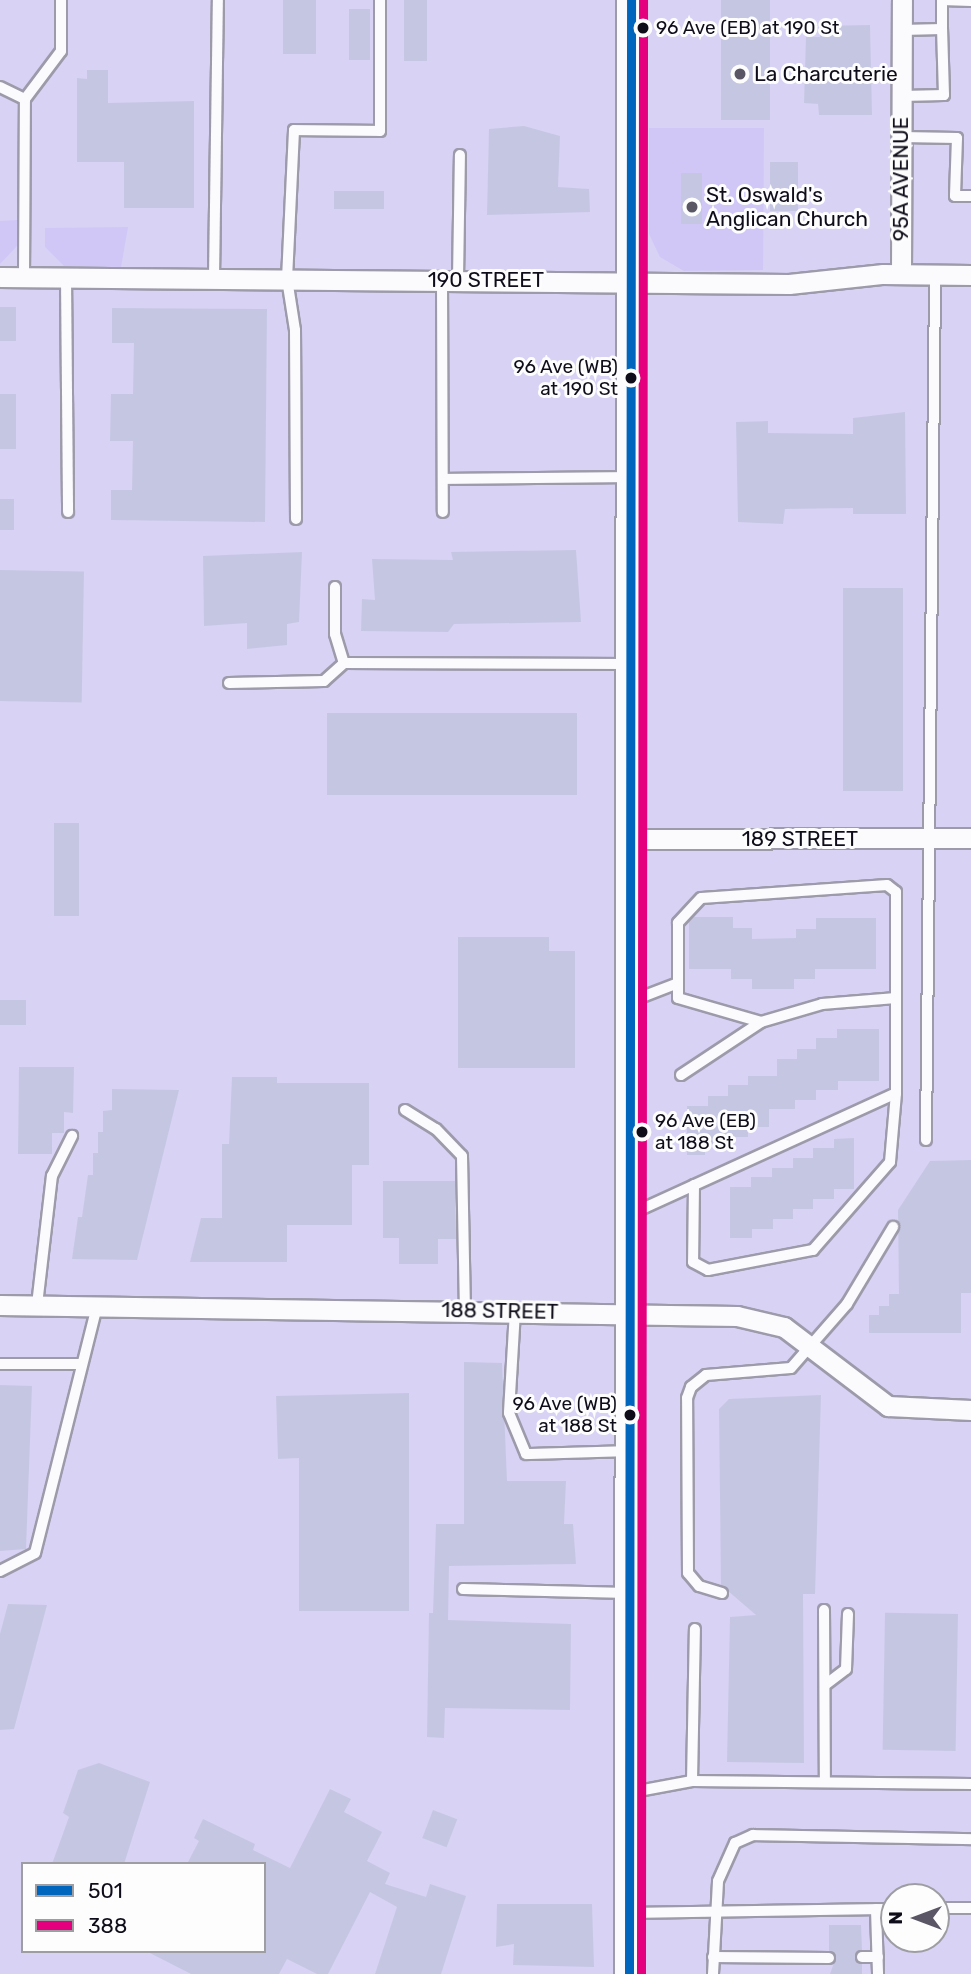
<!DOCTYPE html>
<style>
body{margin:0}
#map{position:relative;width:971px;height:1974px;overflow:hidden;background:#e2def4;font-family:Rubik,sans-serif}
div>[style]{position:absolute}
[style*='--x']{left:calc(var(--x)*1px);top:calc(var(--y)*1px);width:calc(var(--w)*1px);rotate:calc(var(--a)*1deg)}
.built>*{inset:0;background:#d8d2f5}
.green>*{inset:0;background:#d0c7f7}
.building>*{inset:0;background:#c5c7e2;transform-origin:0 0}
.roads{filter:drop-shadow(2px 0 #9d9aaa) drop-shadow(-2px 0 #9d9aaa) drop-shadow(0 2px #9d9aaa) drop-shadow(0 -2px #9d9aaa)}
.service>*{height:10px;margin:-5px;padding:0 5px;transform-origin:5px;border-radius:5px;background:#fbfafd}
.minor>*{height:19px;margin:-9.5px;padding:0 9.5px;transform-origin:9.5px;border-radius:9.5px;background:#fbfafd}
.secondary>*{height:28px;margin:-14px;padding:0 14px;transform-origin:14px;border-radius:14px;background:#fbfafd}
.bus-1>*{height:9px;margin:-4.5px;padding:0 4.5px;transform-origin:4.5px;border-radius:4.5px;background:#0065bd}
.bus-2>*{height:9px;margin:-4.5px;padding:0 4.5px;transform-origin:4.5px;border-radius:4.5px;background:#e5007d}
.dots>*{width:19px;height:19px;translate:-50% -50%;box-sizing:border-box;border:4px solid #fdfdfd;border-radius:50%}
span{translate:-50% -50%;white-space:nowrap;text-align:center;line-height:1.15;-webkit-text-stroke:6px #fdfdfd;paint-order:stroke}
.bus-label{font-size:19px;color:#100d1a}
.left{translate:0 -50%;text-align:left}
.right{translate:-100% -50%;text-align:right}
.poi-label{font-size:21px;color:#100d1a}
.street-label{font-size:21px;color:#100d1a}
.legend{position:absolute;left:21px;top:1862px;width:245px;height:91px;box-sizing:border-box;background:#fdfdfd;border:2px solid #9e9da2;margin:0;padding:9px 12px;list-style:none;font-size:21px;color:#100d1a}
.legend li{display:flex;align-items:center;gap:14px;height:35px}
.legend b{width:35px;border:2px solid #9e9da2}
.north{position:absolute;left:880px;top:1883px;width:70px;height:70px;box-sizing:border-box;background:#fdfdfd;border:2px solid #9e9da2;border-radius:50%;rotate:270deg;font-size:19px;font-weight:700;line-height:28px;text-align:center;color:#100d1a}
.north::after{content:'';display:block;margin:auto;width:24px;height:32px;background:#5a5666;clip-path:polygon(50% 0,100% 100%,50% 72%,0 100%)}
</style>
<div id="map">
<div class="built">
<i style="clip-path:polygon(evenodd,0 0,971px 0,971px 1974px,0 1974px,0 0,23px 1864px,264px 1864px,264px 1951px,23px 1951px,23px 1864px,0 0,894px 1897px,936px 1897px,936px 1939px,894px 1939px,894px 1897px)"></i>
</div>
<div class="green">
<i style="clip-path:polygon(649px 128px,764px 128px,763px 270px,684px 271px,660px 257px,649px 234px)"></i>
<i style="clip-path:polygon(18px 220px,17px 246px,0 264px,0 221px)"></i>
<i style="clip-path:polygon(128px 227px,121px 267px,64px 266px,45px 247px,45px 228px)"></i>
</div>
<div class="building">
<i style="left:283px;top:0;width:33px;height:54px"></i>
<i style="left:404px;top:0;width:23px;height:61px"></i>
<i style="left:721px;top:0;width:49px;height:120px"></i>
<i style="left:349px;top:9px;width:21px;height:51px"></i>
<i style="clip-path:polygon(870px 25px,872px 115px,819px 115px,818px 104px,804px 103px,806px 37px,820px 37px,820px 26px)"></i>
<i style="clip-path:polygon(87px 70px,108px 70px,108px 103px,194px 101px,194px 208px,124px 208px,124px 162px,77px 162px,77px 78px,87px 79px)"></i>
<i style="clip-path:polygon(524px 126px,560px 136px,558px 187px,589px 189px,590px 212px,487px 215px,489px 129px)"></i>
<i style="left:770px;top:162px;width:28px;height:49px"></i>
<i style="left:681px;top:173px;width:21px;height:51px"></i>
<i style="left:334px;top:191px;width:50px;height:18px"></i>
<i style="left:0;top:307px;width:16px;height:34px"></i>
<i style="clip-path:polygon(112px 308px,267px 309px,265px 522px,111px 520px,111px 490px,132px 490px,133px 441px,110px 441px,111px 394px,133px 394px,134px 343px,112px 343px)"></i>
<i style="left:0;top:394px;width:16px;height:55px"></i>
<i style="clip-path:polygon(905px 412px,906px 514px,853px 514px,853px 508px,785px 509px,783px 524px,738px 522px,736px 422px,768px 421px,768px 433px,853px 434px,853px 418px)"></i>
<i style="left:0;top:499px;width:14px;height:31px"></i>
<i style="clip-path:polygon(576px 550px,581px 622px,454px 624px,448px 632px,361px 631px,362px 599px,375px 600px,372px 559px,453px 560px,451px 552px)"></i>
<i style="clip-path:polygon(302px 552px,299px 622px,287px 624px,287px 645px,247px 649px,247px 623px,204px 626px,203px 556px)"></i>
<i style="left:0;top:570px;width:84px;height:131px;rotate:1deg"></i>
<i style="left:843px;top:588px;width:60px;height:203px"></i>
<i style="left:577px;top:713px;width:82px;height:250px;rotate:90deg"></i>
<i style="left:54px;top:823px;width:25px;height:93px"></i>
<i style="clip-path:polygon(694px 917px,733px 917px,733px 928px,752px 928px,752px 939px,796px 938px,796px 929px,816px 929px,816px 918px,876px 918px,876px 969px,815px 969px,815px 979px,794px 979px,794px 989px,752px 989px,752px 979px,731px 979px,731px 969px,689px 969px,689px 922px)"></i>
<i style="clip-path:polygon(458px 937px,549px 937px,549px 951px,575px 951px,575px 1068px,458px 1068px)"></i>
<i style="left:0;top:1000px;width:26px;height:25px"></i>
<i style="clip-path:polygon(837px 1029px,879px 1029px,879px 1081px,838px 1081px,838px 1090px,816px 1090px,816px 1100px,795px 1100px,795px 1109px,769px 1109px,769px 1127px,748px 1127px,748px 1137px,727px 1137px,727px 1146px,705px 1146px,705px 1155px,687px 1155px,687px 1106px,708px 1106px,708px 1096px,728px 1096px,728px 1085px,748px 1085px,748px 1076px,777px 1076px,777px 1059px,797px 1059px,797px 1049px,816px 1049px,816px 1038px,837px 1038px)"></i>
<i style="clip-path:polygon(19px 1067px,74px 1067px,73px 1113px,64px 1112px,64px 1133px,52px 1133px,52px 1154px,18px 1154px)"></i>
<i style="clip-path:polygon(232px 1077px,277px 1077px,277px 1083px,369px 1083px,369px 1165px,352px 1165px,352px 1225px,287px 1225px,287px 1262px,190px 1262px,201px 1218px,222px 1218px,222px 1144px,229px 1144px)"></i>
<i style="clip-path:polygon(112px 1089px,179px 1090px,137px 1260px,72px 1259px,78px 1217px,82px 1217px,88px 1175px,93px 1175px,93px 1153px,98px 1153px,98px 1132px,103px 1132px,103px 1111px,112px 1110px)"></i>
<i style="clip-path:polygon(854px 1138px,854px 1189px,834px 1189px,834px 1199px,813px 1199px,813px 1209px,793px 1209px,793px 1219px,773px 1219px,773px 1229px,752px 1229px,752px 1238px,730px 1238px,730px 1187px,751px 1187px,751px 1177px,772px 1177px,772px 1168px,793px 1168px,793px 1158px,813px 1158px,813px 1148px,834px 1148px,834px 1139px)"></i>
<i style="clip-path:polygon(971px 1160px,971px 1293px,961px 1293px,961px 1333px,869px 1333px,869px 1315px,879px 1315px,879px 1306px,889px 1306px,889px 1294px,899px 1294px,898px 1210px,930px 1161px)"></i>
<i style="clip-path:polygon(383px 1181px,455px 1181px,456px 1239px,438px 1239px,438px 1264px,399px 1264px,399px 1238px,383px 1238px)"></i>
<i style="clip-path:polygon(464px 1362px,502px 1363px,507px 1481px,566px 1481px,564px 1524px,573px 1524px,576px 1564px,449px 1566px,448px 1620px,571px 1624px,570px 1710px,445px 1708px,444px 1738px,427px 1737px,429px 1613px,433px 1613px,436px 1524px,464px 1524px)"></i>
<i style="clip-path:polygon(0 1385px,32px 1386px,26px 1549px,0 1551px)"></i>
<i style="clip-path:polygon(409px 1393px,409px 1611px,299px 1611px,299px 1458px,278px 1459px,276px 1396px)"></i>
<i style="clip-path:polygon(821px 1395px,815px 1594px,803px 1594px,804px 1763px,727px 1762px,730px 1617px,756px 1615px,721px 1585px,719px 1409px,729px 1399px)"></i>
<i style="clip-path:polygon(8px 1604px,47px 1605px,14px 1729px,0 1730px,0 1634px)"></i>
<i style="left:958px;top:1614px;width:137px;height:73px;rotate:91deg"></i>
<i style="clip-path:polygon(99px 1763px,150px 1782px,124px 1864px,52px 1864px,69px 1817px,63px 1813px,78px 1770px)"></i>
<i style="clip-path:polygon(330px 1789px,351px 1799px,344px 1812px,382px 1832px,367px 1861px,390px 1873px,385px 1884px,426px 1897px,430px 1884px,466px 1896px,441px 1974px,375px 1974px,397px 1907px,370px 1892px,328px 1974px,317px 1974px,287px 1959px,279px 1974px,191px 1974px,146px 1951px,264px 1951px,264px 1864px,187px 1864px,199px 1841px,194px 1838px,203px 1819px,255px 1844px,253px 1850px,290px 1868px)"></i>
<i style="left:433px;top:1810px;width:26px;height:30px;rotate:21deg"></i>
<i style="clip-path:polygon(497px 1904px,592px 1904px,594px 1967px,513px 1965px,514px 1944px,496px 1947px)"></i>
<i style="clip-path:polygon(829px 1925px,861px 1925px,862px 1950px,855px 1958px,862px 1964px,862px 1974px,830px 1974px,836px 1957px,829px 1951px)"></i>
</div>
<div class="roads">
<div class="service">
<i style="--x:942;--y:0;--w:29;--a:90"></i>
<i style="--x:942;--y:0;--w:29;--a:2"></i>
<i style="--x:0;--y:87;--w:28;--a:26"></i>
<i style="--x:902;--y:96;--w:42;--a:-1.4"></i>
<i style="--x:944;--y:95;--w:66;--a:-91.7"></i>
<i style="--x:942;--y:29;--w:40;--a:178.6"></i>
<i style="--x:902;--y:137;--w:55;--a:1"></i>
<i style="--x:957;--y:138;--w:58;--a:92"></i>
<i style="--x:955;--y:196;--w:16;--a:0"></i>
<i style="--x:24;--y:277;--w:178;--a:-89.7"></i>
<i style="--x:25;--y:99;--w:60;--a:-53.1"></i>
<i style="--x:61;--y:51;--w:51;--a:-90"></i>
<i style="--x:66;--y:277;--w:235;--a:89.5"></i>
<i style="--x:214;--y:278;--w:278;--a:-89.2"></i>
<i style="--x:458;--y:279;--w:124;--a:-89.1"></i>
<i style="--x:442;--y:280;--w:232;--a:89.8"></i>
<i style="--x:443;--y:479;--w:186;--a:-0.6"></i>
<i style="--x:296;--y:519;--w:189;--a:-90.3"></i>
<i style="--x:295;--y:330;--w:52;--a:-98.9"></i>
<i style="--x:287;--y:279;--w:149;--a:-87.3"></i>
<i style="--x:294;--y:130;--w:86;--a:0.7"></i>
<i style="--x:380;--y:131;--w:131;--a:-90"></i>
<i style="--x:335;--y:587;--w:47;--a:90"></i>
<i style="--x:335;--y:634;--w:30;--a:73"></i>
<i style="--x:229;--y:683;--w:95;--a:-1.2"></i>
<i style="--x:324;--y:681;--w:27;--a:-42"></i>
<i style="--x:344;--y:663;--w:283;--a:0.2"></i>
<i style="--x:634;--y:1000;--w:47;--a:-21.1"></i>
<i style="--x:681;--y:1075;--w:96;--a:-33.5"></i>
<i style="--x:405;--y:1110;--w:36;--a:32"></i>
<i style="--x:436;--y:1129;--w:37;--a:46"></i>
<i style="--x:462;--y:1156;--w:154;--a:88.9"></i>
<i style="--x:926;--y:1140;--w:865;--a:-89.4"></i>
<i style="--x:694;--y:1185;--w:77;--a:90.7"></i>
<i style="--x:693;--y:1262;--w:17;--a:28"></i>
<i style="--x:708;--y:1270;--w:107;--a:-10.8"></i>
<i style="--x:813;--y:1250;--w:117;--a:-48.8"></i>
<i style="--x:890;--y:1162;--w:69;--a:-85"></i>
<i style="--x:633;--y:1213;--w:289;--a:-24.5"></i>
<i style="--x:896;--y:1093;--w:201;--a:-90"></i>
<i style="--x:896;--y:892;--w:11;--a:-142"></i>
<i style="--x:887;--y:885;--w:186;--a:176"></i>
<i style="--x:701;--y:898;--w:34;--a:133"></i>
<i style="--x:678;--y:923;--w:75;--a:90"></i>
<i style="--x:678;--y:998;--w:86;--a:16.1"></i>
<i style="--x:761;--y:1022;--w:64;--a:-16.4"></i>
<i style="--x:822;--y:1004;--w:74;--a:-4.6"></i>
<i style="--x:37;--y:1305;--w:130;--a:-83.4"></i>
<i style="--x:52;--y:1176;--w:45;--a:-63.4"></i>
<i style="--x:515;--y:1311;--w:102;--a:93.4"></i>
<i style="--x:509;--y:1413;--w:44;--a:67.5"></i>
<i style="--x:526;--y:1454;--w:100;--a:-1.7"></i>
<i style="--x:0;--y:1364;--w:80;--a:0"></i>
<i style="--x:0;--y:1571;--w:39;--a:-27"></i>
<i style="--x:35;--y:1553;--w:255;--a:-75.9"></i>
<i style="--x:463;--y:1589;--w:165;--a:1.4"></i>
<i style="--x:722;--y:1593;--w:24;--a:-163"></i>
<i style="--x:699;--y:1586;--w:17;--a:-130"></i>
<i style="--x:688;--y:1573;--w:175;--a:-90.3"></i>
<i style="--x:687;--y:1398;--w:12;--a:-70"></i>
<i style="--x:691;--y:1387;--w:19;--a:-39"></i>
<i style="--x:706;--y:1375;--w:85;--a:-4.7"></i>
<i style="--x:791;--y:1368;--w:85;--a:-48.8"></i>
<i style="--x:847;--y:1304;--w:90;--a:-59.1"></i>
<i style="--x:824;--y:1610;--w:170;--a:89.7"></i>
<i style="--x:825;--y:1685;--w:26;--a:-37"></i>
<i style="--x:846;--y:1669;--w:55;--a:-87.9"></i>
<i style="--x:692;--y:1781;--w:152;--a:-88.9"></i>
<i style="--x:633;--y:1792;--w:60;--a:-10.6"></i>
<i style="--x:692;--y:1781;--w:279;--a:0.6"></i>
<i style="--x:936;--y:1908;--w:35;--a:0"></i>
<i style="--x:876;--y:1909;--w:65;--a:88.2"></i>
<i style="--x:633;--y:1913;--w:261;--a:-0.9"></i>
<i style="--x:713;--y:1957;--w:116;--a:0.5"></i>
<i style="--x:862;--y:1957;--w:16;--a:0"></i>
<i style="--x:713;--y:1974;--w:93;--a:-86.9"></i>
<i style="--x:718;--y:1881;--w:42;--a:-65.9"></i>
<i style="--x:735;--y:1843;--w:20;--a:-24"></i>
<i style="--x:753;--y:1835;--w:218;--a:1.1"></i>
</div>
<div class="minor">
<i style="--x:901;--y:274;--w:274;--a:-89.8"></i>
<i style="--x:0;--y:277;--w:789;--a:0.51"></i>
<i style="--x:789;--y:284;--w:95;--a:-6.1"></i>
<i style="--x:883;--y:274;--w:88;--a:0.7"></i>
<i style="--x:629;--y:839;--w:342;--a:-0.2"></i>
<i style="--x:0;--y:1305;--w:737;--a:0.86"></i>
<i style="--x:737;--y:1316;--w:48;--a:13.2"></i>
<i style="--x:784;--y:1327;--w:131;--a:37.2"></i>
<i style="--x:888;--y:1406;--w:83;--a:2.8"></i>
</div>
<div class="secondary">
<i style="--x:629;--y:1974;--w:1974;--a:-89.94"></i>
</div>
</div>
<div class="bus-1">
<i style="--x:629;--y:1974;--w:1974;--a:-89.94"></i>
</div>
<div class="bus-2">
<i style="--x:641;--y:1974;--w:1974;--a:-89.94"></i>
</div>
<div class="dots">
<i style="left:643px;top:28px;background:#100d1a"></i>
<i style="left:740px;top:74px;background:#5a5666"></i>
<i style="left:692px;top:207px;background:#5a5666"></i>
<i style="left:631px;top:378px;background:#100d1a"></i>
<i style="left:642px;top:1132px;background:#100d1a"></i>
<i style="left:630px;top:1415px;background:#100d1a"></i>
</div>
<div class="bus-label">
<span class="left" style="left:656px;top:28px">96 Ave (EB) at 190 St</span>
<span class="right" style="left:618px;top:378px">96 Ave (WB)<br>at 190 St</span>
<span class="left" style="left:655px;top:1132px">96 Ave (EB)<br>at 188 St</span>
<span class="right" style="left:617px;top:1415px">96 Ave (WB)<br>at 188 St</span>
</div>
<div class="poi-label">
<span class="left" style="left:754px;top:74px">La Charcuterie</span>
<span class="left" style="left:706px;top:207px">St. Oswald's<br>Anglican Church</span>
</div>
<div class="street-label">
<span style="left:901px;top:179px;rotate:-90deg">95A AVENUE</span>
<span style="left:486px;top:280px">190 STREET</span>
<span style="left:800px;top:839px">189 STREET</span>
<span style="left:500px;top:1311px;rotate:1deg">188 STREET</span>
</div>
<ul class="legend">
<li><b style="height:9px;background:#0065bd"></b>501</li>
<li><b style="height:9px;background:#e5007d"></b>388</li>
</ul>
<div class="north">N</div>
</div>
